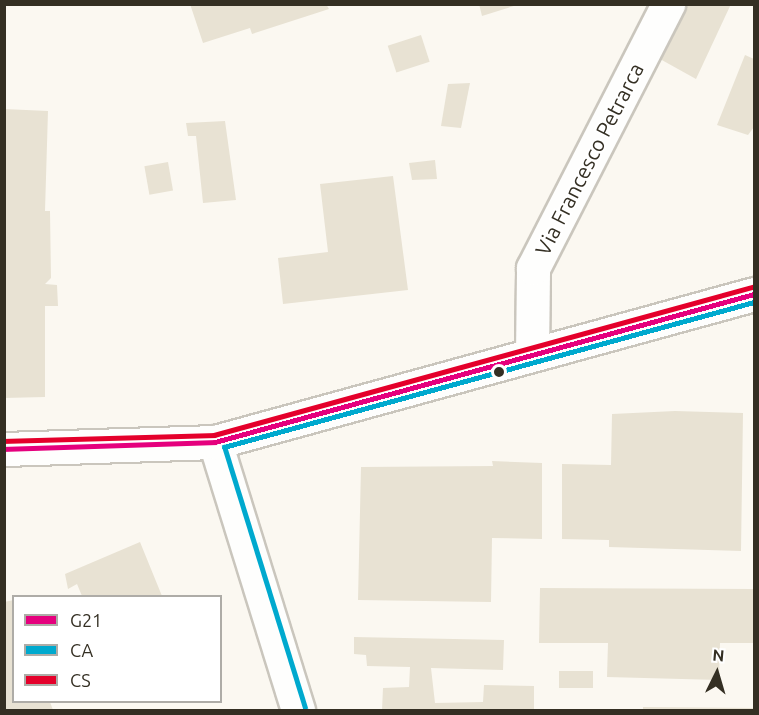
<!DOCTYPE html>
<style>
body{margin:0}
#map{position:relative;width:759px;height:715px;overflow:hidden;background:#fbf8f1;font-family:Ubuntu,sans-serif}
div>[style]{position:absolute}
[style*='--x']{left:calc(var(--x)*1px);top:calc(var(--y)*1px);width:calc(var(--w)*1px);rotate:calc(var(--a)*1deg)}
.building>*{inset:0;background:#e8e2d3;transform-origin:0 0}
.roads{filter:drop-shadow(2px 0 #cac6bd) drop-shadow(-2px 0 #cac6bd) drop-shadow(0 2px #cac6bd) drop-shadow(0 -2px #cac6bd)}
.minor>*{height:33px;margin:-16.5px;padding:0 16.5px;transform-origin:16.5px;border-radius:16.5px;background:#fefefd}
.tertiary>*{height:33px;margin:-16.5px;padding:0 16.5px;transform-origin:16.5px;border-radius:16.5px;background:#fefefd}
.bus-1>*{height:4.5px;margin:-2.25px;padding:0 2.25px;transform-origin:2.25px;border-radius:2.25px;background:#e5007d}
.bus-2>*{height:4.5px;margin:-2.25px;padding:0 2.25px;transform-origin:2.25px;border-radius:2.25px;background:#00a9ce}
.bus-3>*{height:4.5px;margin:-2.25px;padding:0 2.25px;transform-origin:2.25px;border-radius:2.25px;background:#e4002b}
.dots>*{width:16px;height:16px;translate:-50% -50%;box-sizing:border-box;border:3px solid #fff;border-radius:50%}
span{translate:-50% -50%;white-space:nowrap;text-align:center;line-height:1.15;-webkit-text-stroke:4.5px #fff;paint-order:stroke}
.street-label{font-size:21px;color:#342f23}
.frame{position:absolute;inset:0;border:6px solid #342f23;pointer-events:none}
.legend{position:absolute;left:12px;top:595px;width:210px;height:108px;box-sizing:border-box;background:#fff;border:2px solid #aeaca7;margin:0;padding:8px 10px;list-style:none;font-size:18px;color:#342f23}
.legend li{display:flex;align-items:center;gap:12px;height:30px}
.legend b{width:30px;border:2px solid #aeaca7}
.north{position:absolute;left:687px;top:643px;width:60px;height:60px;-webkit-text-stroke:4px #fff;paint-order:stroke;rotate:5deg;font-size:16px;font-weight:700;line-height:24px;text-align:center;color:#342f23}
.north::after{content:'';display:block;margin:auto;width:21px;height:27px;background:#342f23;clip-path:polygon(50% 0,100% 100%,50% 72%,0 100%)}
</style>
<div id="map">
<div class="building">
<i style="clip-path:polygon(190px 4px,326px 4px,329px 9px,252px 34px,250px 28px,203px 43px)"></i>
<i style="clip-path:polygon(479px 4px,517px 4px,517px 5px,482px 16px)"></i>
<i style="clip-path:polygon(675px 4px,731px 4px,696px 79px,651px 54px)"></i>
<i style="left:421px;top:35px;width:28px;height:35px;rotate:72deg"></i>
<i style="clip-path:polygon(745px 55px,754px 59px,754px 127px,748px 135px,717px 125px)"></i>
<i style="clip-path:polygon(470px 83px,461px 128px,441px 126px,448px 84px)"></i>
<i style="clip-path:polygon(4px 109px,48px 111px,45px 211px,50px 211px,51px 278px,45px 284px,57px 285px,58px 306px,45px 306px,45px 397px,4px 398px)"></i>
<i style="clip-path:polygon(225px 121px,236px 200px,203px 203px,196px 136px,188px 136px,186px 123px)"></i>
<i style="clip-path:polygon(435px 160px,437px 179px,412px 180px,409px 163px)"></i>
<i style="left:168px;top:162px;width:29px;height:24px;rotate:80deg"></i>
<i style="clip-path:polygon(393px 176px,408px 290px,283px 304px,278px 258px,328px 252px,320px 184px)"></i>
<i style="clip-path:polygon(675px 411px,743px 413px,741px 551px,609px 547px,609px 540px,562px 539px,562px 464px,611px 465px,612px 414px)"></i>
<i style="clip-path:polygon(492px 461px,542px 463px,542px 539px,492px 538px,491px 602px,358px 600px,361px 467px,493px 466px)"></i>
<i style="clip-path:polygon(140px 542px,162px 596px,82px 596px,77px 584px,68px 589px,65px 574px)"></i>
<i style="clip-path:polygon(540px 588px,754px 589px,754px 643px,720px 643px,719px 680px,607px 677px,608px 643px,539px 643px)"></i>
<i style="clip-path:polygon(14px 600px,14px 702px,50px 702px,53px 710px,4px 710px,4px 602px)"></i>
<i style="clip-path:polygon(354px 637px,504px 640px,503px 670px,431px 668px,435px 703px,483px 702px,484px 685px,534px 686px,534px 710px,382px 710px,383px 688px,409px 687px,410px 667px,367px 666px,366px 655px,354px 654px)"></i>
<i style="left:593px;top:671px;width:17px;height:34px;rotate:90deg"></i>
<i style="clip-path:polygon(643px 707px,754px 708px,754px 710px,643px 710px)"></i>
</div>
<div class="roads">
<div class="minor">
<i style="--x:532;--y:354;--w:86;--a:-89.3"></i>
<i style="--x:533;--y:268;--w:297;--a:-62.9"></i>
<i style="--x:215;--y:442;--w:281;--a:72.8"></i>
</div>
<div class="tertiary">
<i style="--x:4;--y:449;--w:211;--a:-1.9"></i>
<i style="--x:215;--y:442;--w:559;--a:-15.35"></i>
</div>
</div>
<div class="bus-1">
<i style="--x:4;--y:449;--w:211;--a:-1.9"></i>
<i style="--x:215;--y:442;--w:559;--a:-15.35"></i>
</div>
<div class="bus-2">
<i style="--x:305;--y:708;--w:273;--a:-107.2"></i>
<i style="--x:224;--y:447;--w:549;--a:-15.3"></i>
</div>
<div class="bus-3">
<i style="--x:4;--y:441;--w:210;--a:-1.6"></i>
<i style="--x:214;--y:435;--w:558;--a:-15.38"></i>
</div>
<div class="dots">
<i style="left:499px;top:372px;background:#342f23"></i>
</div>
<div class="street-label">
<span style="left:589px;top:159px;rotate:-63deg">Via Francesco Petrarca</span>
</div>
<div class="frame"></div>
<ul class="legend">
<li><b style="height:8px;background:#e5007d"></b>G21</li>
<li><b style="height:8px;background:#00a9ce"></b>CA</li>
<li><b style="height:8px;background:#e4002b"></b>CS</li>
</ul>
<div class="north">N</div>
</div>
